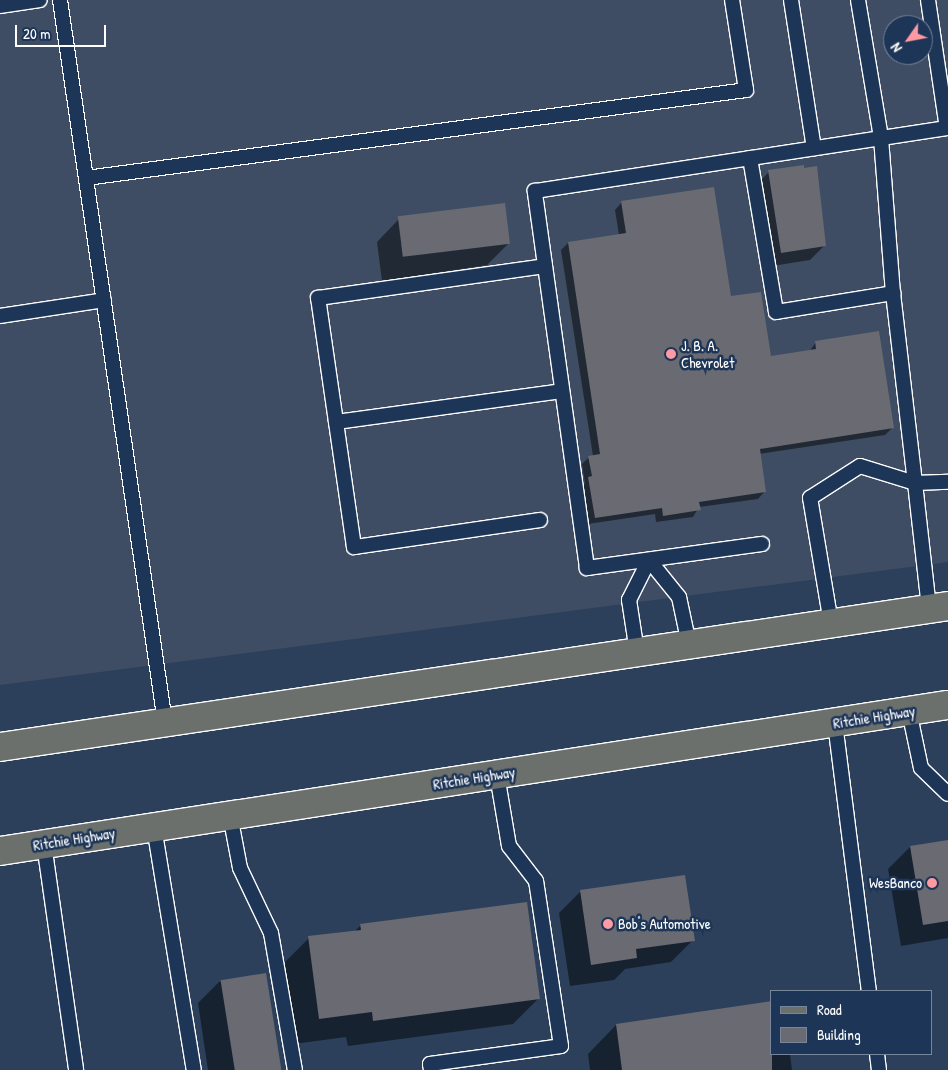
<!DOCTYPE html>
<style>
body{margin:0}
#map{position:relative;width:948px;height:1070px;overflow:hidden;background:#2c405c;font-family:"Patrick Hand",sans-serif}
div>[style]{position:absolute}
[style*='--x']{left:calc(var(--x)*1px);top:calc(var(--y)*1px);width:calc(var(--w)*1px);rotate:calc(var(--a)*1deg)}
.built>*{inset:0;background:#3e4d63}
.shadow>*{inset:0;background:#0007}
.building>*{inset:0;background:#696a72;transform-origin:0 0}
.roads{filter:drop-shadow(1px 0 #fff) drop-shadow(-1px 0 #fff) drop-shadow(0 1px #fff) drop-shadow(0 -1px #fff)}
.service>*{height:14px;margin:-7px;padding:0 7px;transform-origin:7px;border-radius:7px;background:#1d3557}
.primary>*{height:28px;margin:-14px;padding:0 14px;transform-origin:14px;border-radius:14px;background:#6b706d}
.dots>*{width:14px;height:14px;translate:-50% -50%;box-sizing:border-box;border:2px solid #1d3557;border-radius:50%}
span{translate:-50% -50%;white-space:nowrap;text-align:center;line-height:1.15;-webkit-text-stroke:5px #1d3557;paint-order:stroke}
.poi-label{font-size:15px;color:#fff}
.left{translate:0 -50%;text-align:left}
.right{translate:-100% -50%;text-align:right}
.street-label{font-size:15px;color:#fff}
.legend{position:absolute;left:770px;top:990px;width:162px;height:65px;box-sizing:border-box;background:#1d3557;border:1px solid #77869a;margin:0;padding:6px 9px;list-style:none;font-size:15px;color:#fff}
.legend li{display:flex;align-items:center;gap:10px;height:25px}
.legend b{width:25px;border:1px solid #77869a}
.north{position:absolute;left:883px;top:15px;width:50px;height:50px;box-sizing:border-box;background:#1d3557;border:1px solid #77869a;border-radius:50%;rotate:237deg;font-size:14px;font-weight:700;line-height:20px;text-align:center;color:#fff}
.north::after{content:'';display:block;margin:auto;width:18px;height:22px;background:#ff9aa2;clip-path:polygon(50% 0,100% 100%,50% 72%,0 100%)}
.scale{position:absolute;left:15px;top:25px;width:91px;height:22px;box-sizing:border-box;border:2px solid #fff;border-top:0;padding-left:6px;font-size:15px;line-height:18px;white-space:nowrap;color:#fff;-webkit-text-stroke:4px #1d3557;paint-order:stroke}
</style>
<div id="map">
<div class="built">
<i style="clip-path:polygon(evenodd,0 0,948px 0,948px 562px,0 685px,0 0,893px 25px,923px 25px,923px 55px,893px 55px,893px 25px)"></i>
</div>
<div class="shadow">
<i style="clip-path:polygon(769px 172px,825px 245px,810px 260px,766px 267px,754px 187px)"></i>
<i style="clip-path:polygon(622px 202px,730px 298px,770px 358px,809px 352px,816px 342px,892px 428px,885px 435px,759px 454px,765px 491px,758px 499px,699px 507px,693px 517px,656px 522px,655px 514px,588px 524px,582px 486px,585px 483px,582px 464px,589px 457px,593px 456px,561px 250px,568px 243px,619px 235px,615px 210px)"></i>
<i style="clip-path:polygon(399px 219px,509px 243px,487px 265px,382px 281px,377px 242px)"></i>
<i style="clip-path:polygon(948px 841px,948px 938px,901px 946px,888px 869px,910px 847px)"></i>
<i style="clip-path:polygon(581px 891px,693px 940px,671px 962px,625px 969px,614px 980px,570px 986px,559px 913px)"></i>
<i style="clip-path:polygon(361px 925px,539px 998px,513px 1024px,348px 1046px,346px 1037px,294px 1044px,283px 964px,309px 938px,354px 932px)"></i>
<i style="clip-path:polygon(220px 981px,279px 1070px,208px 1070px,198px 1003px)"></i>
<i style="clip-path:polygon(772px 1002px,772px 1054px,790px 1054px,792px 1070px,590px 1070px,588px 1054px,616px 1025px)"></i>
</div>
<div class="building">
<i style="clip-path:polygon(804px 165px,804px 168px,817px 166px,826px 246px,781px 253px,768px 170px)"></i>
<i style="clip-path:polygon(714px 187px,731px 296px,761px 292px,771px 356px,816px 349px,815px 341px,879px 331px,894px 428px,760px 449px,766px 492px,699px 502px,701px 510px,663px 516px,662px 508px,595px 518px,588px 477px,592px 476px,588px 456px,600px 454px,568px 242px,626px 233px,621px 201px)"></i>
<i style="left:505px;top:203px;width:41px;height:108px;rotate:83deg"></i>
<i style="clip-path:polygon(948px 840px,948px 921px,923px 925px,910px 846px)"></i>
<i style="clip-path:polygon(685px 875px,695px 941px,636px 949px,637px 958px,591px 965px,580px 890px)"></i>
<i style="clip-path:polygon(527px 902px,540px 999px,373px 1021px,372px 1012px,319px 1019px,308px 936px,361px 930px,360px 924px)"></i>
<i style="left:266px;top:973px;width:98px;height:46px;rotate:81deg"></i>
<i style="clip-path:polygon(772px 1001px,772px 1070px,622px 1070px,616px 1024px)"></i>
</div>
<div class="roads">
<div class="service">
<i style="--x:60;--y:0;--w:730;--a:81.73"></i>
<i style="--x:791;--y:0;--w:150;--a:81.2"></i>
<i style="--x:858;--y:0;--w:140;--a:80.5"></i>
<i style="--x:881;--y:138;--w:155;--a:85.6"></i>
<i style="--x:893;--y:293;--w:191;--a:83.4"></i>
<i style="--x:915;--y:483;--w:33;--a:-2"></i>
<i style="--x:928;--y:0;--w:129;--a:81.6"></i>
<i style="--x:0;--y:6;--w:40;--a:-8.5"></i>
<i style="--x:750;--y:158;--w:156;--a:80.4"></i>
<i style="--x:776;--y:312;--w:119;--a:-9.2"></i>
<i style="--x:86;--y:178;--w:666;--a:-7.59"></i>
<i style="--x:746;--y:90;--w:91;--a:-98.8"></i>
<i style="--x:0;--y:316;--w:105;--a:-8.7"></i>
<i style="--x:336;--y:422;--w:228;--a:-7.8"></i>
<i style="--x:540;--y:520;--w:188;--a:171.7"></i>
<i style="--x:354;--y:547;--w:252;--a:-98.2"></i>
<i style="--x:318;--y:298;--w:229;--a:-8"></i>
<i style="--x:762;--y:544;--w:177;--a:172.2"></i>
<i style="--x:587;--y:568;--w:381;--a:-97.9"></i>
<i style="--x:535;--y:191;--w:418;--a:-8.7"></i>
<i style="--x:831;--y:623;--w:127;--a:-99.5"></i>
<i style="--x:810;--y:498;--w:59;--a:-32.6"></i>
<i style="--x:860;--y:466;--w:58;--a:17.2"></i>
<i style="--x:915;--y:483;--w:126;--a:83.6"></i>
<i style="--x:637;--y:652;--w:53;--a:-98.7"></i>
<i style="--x:629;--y:600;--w:45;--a:-63.4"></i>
<i style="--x:649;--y:560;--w:48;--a:51"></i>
<i style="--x:679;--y:597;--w:48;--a:78"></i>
<i style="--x:909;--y:711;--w:58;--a:78.1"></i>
<i style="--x:921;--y:768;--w:37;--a:44"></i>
<i style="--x:835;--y:723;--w:270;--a:82.8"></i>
<i style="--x:230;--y:815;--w:54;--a:79.3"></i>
<i style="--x:240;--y:868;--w:72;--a:64.5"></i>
<i style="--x:271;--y:933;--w:139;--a:80.1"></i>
<i style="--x:154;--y:827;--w:246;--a:80.7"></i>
<i style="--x:44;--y:844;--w:228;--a:81.9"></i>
<i style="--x:877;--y:1054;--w:16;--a:83"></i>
<i style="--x:431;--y:1070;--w:6;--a:-99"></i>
<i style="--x:430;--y:1064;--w:132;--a:-7.8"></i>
<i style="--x:561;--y:1046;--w:167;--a:-98.6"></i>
<i style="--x:536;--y:881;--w:44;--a:-127.6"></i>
<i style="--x:509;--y:846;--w:72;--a:-99.6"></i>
</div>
<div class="primary">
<i style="--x:0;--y:747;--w:958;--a:-8.46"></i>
<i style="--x:0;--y:851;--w:959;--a:-8.76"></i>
</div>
</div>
<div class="dots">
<i style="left:671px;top:354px;background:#ff9aa2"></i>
<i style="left:932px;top:883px;background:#ff9aa2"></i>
<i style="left:608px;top:924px;background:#ff9aa2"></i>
</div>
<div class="poi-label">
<span class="left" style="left:681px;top:354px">J. B. A.<br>Chevrolet</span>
<span class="right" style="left:922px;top:883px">WesBanco</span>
<span class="left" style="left:618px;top:924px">Bob's Automotive</span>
</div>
<div class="street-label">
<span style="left:874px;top:717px;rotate:-9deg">Ritchie Highway</span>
<span style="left:474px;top:778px;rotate:-9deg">Ritchie Highway</span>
<span style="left:74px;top:839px;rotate:-9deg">Ritchie Highway</span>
</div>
<ul class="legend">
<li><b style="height:6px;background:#6b706d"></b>Road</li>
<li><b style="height:14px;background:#696a72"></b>Building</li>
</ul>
<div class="north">N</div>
<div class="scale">20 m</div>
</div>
